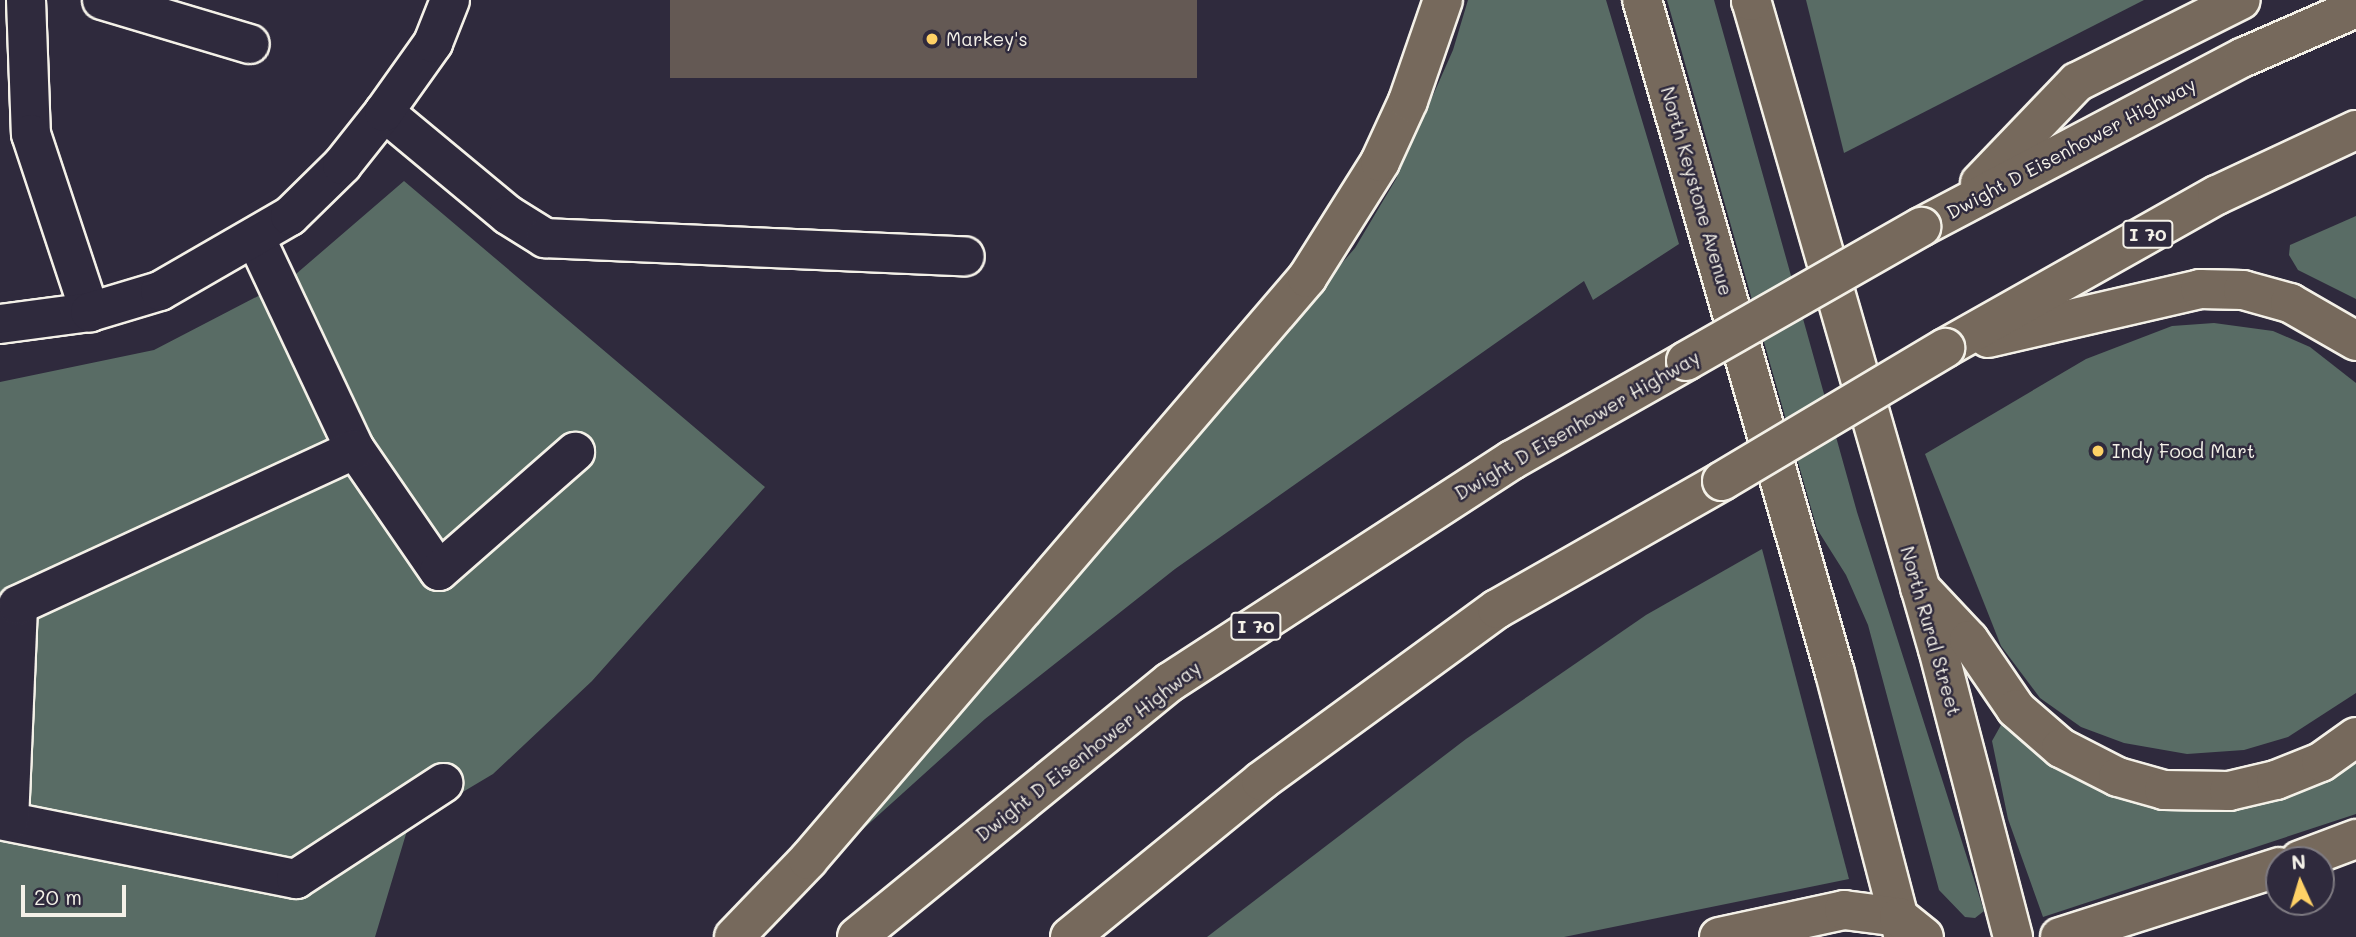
<!DOCTYPE html>
<style>
body{margin:0}
#map{position:relative;width:2356px;height:937px;overflow:hidden;background:#2f2a3d;font-family:Mali,sans-serif}
div>[style]{position:absolute}
[style*='--x']{left:calc(var(--x)*1px);top:calc(var(--y)*1px);width:calc(var(--w)*1px);rotate:calc(var(--a)*1deg)}
.green>*{inset:0;background:#596c65}
.building>*{inset:0;background:#645954;transform-origin:0 0}
.roads{filter:drop-shadow(2px 0 #f4f1e8) drop-shadow(-2px 0 #f4f1e8) drop-shadow(0 2px #f4f1e8) drop-shadow(0 -2px #f4f1e8)}
.minor>*{height:38px;margin:-19px;padding:0 19px;transform-origin:19px;border-radius:19px;background:#2f2a3d}
.major>*{height:38px;margin:-19px;padding:0 19px;transform-origin:19px;border-radius:19px;background:#76695c}
.highway>*{height:38px;margin:-19px;padding:0 19px;transform-origin:19px;border-radius:19px;background:#76695c}
.bridges{filter:drop-shadow(2px 0 #f4f1e8) drop-shadow(-2px 0 #f4f1e8) drop-shadow(0 2px #f4f1e8) drop-shadow(0 -2px #f4f1e8)}
.highway-bridge>*{height:38px;margin:-19px;padding:0 19px;transform-origin:19px;border-radius:19px;background:#76695c}
.dots>*{width:19px;height:19px;translate:-50% -50%;box-sizing:border-box;border:4px solid #2f2a3d;border-radius:50%}
span{translate:-50% -50%;white-space:nowrap;text-align:center;line-height:1.15;-webkit-text-stroke:5px #2f2a3d;paint-order:stroke}
.shield-label span{padding:2px 5px;background:#2f2a3d;border:2px solid;border-radius:5px;-webkit-text-stroke-width:0}
.shield-label{font-size:18px;color:#f4f1e8;font-weight:700}
.poi-label{font-size:19px;color:#f4f1e8}
.left{translate:0 -50%;text-align:left}
.street-label{font-size:19px;color:#f4f1e8}
.north{position:absolute;left:2265px;top:846px;width:70px;height:70px;box-sizing:border-box;background:#2f2a3d;border:2px solid #7e7a81;border-radius:50%;rotate:356deg;font-size:19px;font-weight:700;line-height:28px;text-align:center;color:#f4f1e8}
.north::after{content:'';display:block;margin:auto;width:24px;height:32px;background:#ffd166;clip-path:polygon(50% 0,100% 100%,50% 72%,0 100%)}
.scale{position:absolute;left:21px;top:885px;width:105px;height:32px;box-sizing:border-box;border:4px solid #f4f1e8;border-top:0;padding-left:9px;font-size:21px;line-height:24px;white-space:nowrap;color:#f4f1e8;-webkit-text-stroke:5px #2f2a3d;paint-order:stroke}
</style>
<div id="map">
<div class="green">
<i style="clip-path:polygon(1468px 0,1606px 0,1679px 244px,1593px 300px,1584px 281px,1175px 569px,985px 719px,821px 867px,1355px 248px,1396px 179px,1453px 50px)"></i>
<i style="clip-path:polygon(1667px 0,1714px 0,1857px 512px,1984px 911px,1975px 918px,1965px 917px,1939px 890px,1868px 625px,1846px 575px,1817px 529px)"></i>
<i style="clip-path:polygon(1806px 0,2144px 0,1844px 153px)"></i>
<i style="clip-path:polygon(404px 181px,765px 487px,592px 681px,493px 774px,409px 824px,375px 937px,0 937px,0 382px,154px 350px,289px 280px)"></i>
<i style="clip-path:polygon(2356px 216px,2356px 299px,2298px 270px,2289px 255px,2290px 245px)"></i>
<i style="clip-path:polygon(2214px 323px,2273px 331px,2310px 347px,2356px 383px,2356px 693px,2288px 737px,2244px 750px,2187px 754px,2124px 743px,2081px 727px,2040px 698px,2001px 646px,1925px 454px,2086px 359px,2172px 326px)"></i>
<i style="clip-path:polygon(1762px 549px,1849px 879px,1564px 937px,1207px 937px,1466px 739px,1646px 615px)"></i>
<i style="clip-path:polygon(2001px 725px,2008px 725px,2103px 788px,2356px 760px,2356px 814px,2043px 917px,2008px 819px,1992px 741px)"></i>
</div>
<div class="building">
<i style="left:670px;top:0;width:527px;height:78px"></i>
</div>
<div class="roads">
<div class="minor">
<i style="--x:26;--y:0;--w:134;--a:87.9"></i>
<i style="--x:31;--y:134;--w:188;--a:71.7"></i>
<i style="--x:102;--y:0;--w:154;--a:16.6"></i>
<i style="--x:384;--y:112;--w:161;--a:39.7"></i>
<i style="--x:508;--y:215;--w:44;--a:31.9"></i>
<i style="--x:545;--y:238;--w:420;--a:2.5"></i>
<i style="--x:256;--y:239;--w:232;--a:64.8"></i>
<i style="--x:355;--y:449;--w:148;--a:55.5"></i>
<i style="--x:439;--y:571;--w:181;--a:-41.2"></i>
<i style="--x:0;--y:324;--w:91;--a:-7.6"></i>
<i style="--x:90;--y:312;--w:73;--a:-16.7"></i>
<i style="--x:160;--y:291;--w:150;--a:-30"></i>
<i style="--x:290;--y:216;--w:73;--a:-44.4"></i>
<i style="--x:342;--y:165;--w:68;--a:-51.6"></i>
<i style="--x:384;--y:112;--w:85;--a:-54.6"></i>
<i style="--x:433;--y:43;--w:46;--a:-68.4"></i>
<i style="--x:0;--y:820;--w:302;--a:11.3"></i>
<i style="--x:296;--y:879;--w:176;--a:-33.1"></i>
<i style="--x:9;--y:821;--w:216;--a:-87.6"></i>
<i style="--x:18;--y:605;--w:371;--a:-24.8"></i>
</div>
<div class="major">
<i style="--x:1642;--y:0;--w:700;--a:74"></i>
<i style="--x:1835;--y:673;--w:273;--a:75.4"></i>
<i style="--x:1751;--y:0;--w:675;--a:73.93"></i>
<i style="--x:1938;--y:649;--w:298;--a:75.4"></i>
</div>
<div class="highway">
<i style="--x:1751;--y:1;--w:1;--a:-90"></i>
<i style="--x:1980;--y:183;--w:140;--a:-46.2"></i>
<i style="--x:2077;--y:82;--w:183;--a:-26.6"></i>
<i style="--x:1921;--y:227;--w:365;--a:-27.8"></i>
<i style="--x:2244;--y:57;--w:122;--a:-23.6"></i>
<i style="--x:1988;--y:338;--w:218;--a:-13"></i>
<i style="--x:2200;--y:289;--w:43;--a:1.3"></i>
<i style="--x:2243;--y:290;--w:49;--a:15.5"></i>
<i style="--x:2290;--y:303;--w:76;--a:29.9"></i>
<i style="--x:1945;--y:348;--w:312;--a:-29.4"></i>
<i style="--x:2217;--y:195;--w:153;--a:-25.1"></i>
<i style="--x:1920;--y:588;--w:71;--a:46.7"></i>
<i style="--x:1969;--y:640;--w:83;--a:55.7"></i>
<i style="--x:2016;--y:709;--w:60;--a:40.9"></i>
<i style="--x:2061;--y:748;--w:64;--a:27"></i>
<i style="--x:2118;--y:777;--w:48;--a:15.8"></i>
<i style="--x:2164;--y:790;--w:65;--a:0.9"></i>
<i style="--x:2229;--y:791;--w:48;--a:-13.2"></i>
<i style="--x:2276;--y:780;--w:48;--a:-21.8"></i>
<i style="--x:2321;--y:762;--w:43;--a:-35.5"></i>
<i style="--x:2300;--y:860;--w:60;--a:-20.6"></i>
<i style="--x:734;--y:937;--w:107;--a:-46.1"></i>
<i style="--x:808;--y:860;--w:767;--a:-49.39"></i>
<i style="--x:1307;--y:278;--w:137;--a:-57.8"></i>
<i style="--x:1380;--y:162;--w:67;--a:-65.3"></i>
<i style="--x:1408;--y:101;--w:107;--a:-70.9"></i>
<i style="--x:857;--y:937;--w:404;--a:-39.2"></i>
<i style="--x:1170;--y:682;--w:408;--a:-33"></i>
<i style="--x:1512;--y:460;--w:200;--a:-29.6"></i>
<i style="--x:1070;--y:937;--w:247;--a:-39.2"></i>
<i style="--x:1261;--y:781;--w:292;--a:-36.1"></i>
<i style="--x:1497;--y:609;--w:259;--a:-29.6"></i>
<i style="--x:1719;--y:937;--w:128;--a:-12.2"></i>
<i style="--x:1844;--y:910;--w:55;--a:7.3"></i>
<i style="--x:1899;--y:917;--w:32;--a:39"></i>
<i style="--x:2060;--y:937;--w:230;--a:-17.7"></i>
</div>
</div>
<div class="bridges">
<div class="highway-bridge">
<i style="--x:1686;--y:361;--w:271;--a:-29.7"></i>
<i style="--x:1722;--y:481;--w:260;--a:-30.8"></i>
</div>
</div>
<div class="dots">
<i style="left:932px;top:39px;background:#ffd166"></i>
<i style="left:2098px;top:451px;background:#ffd166"></i>
</div>
<div class="shield-label">
<span style="left:2148px;top:234px">I 70</span>
<span style="left:1256px;top:626px">I 70</span>
</div>
<div class="poi-label">
<span class="left" style="left:946px;top:39px">Markey's</span>
<span class="left" style="left:2112px;top:451px">Indy Food Mart</span>
</div>
<div class="street-label">
<span style="left:2071px;top:148px;rotate:-28deg">Dwight D Eisenhower Highway</span>
<span style="left:1697px;top:191px;rotate:74deg">North Keystone Avenue</span>
<span style="left:1577px;top:425px;rotate:-30deg">Dwight D Eisenhower Highway</span>
<span style="left:1931px;top:631px;rotate:74deg">North Rural Street</span>
<span style="left:1088px;top:751px;rotate:-38deg">Dwight D Eisenhower Highway</span>
</div>
<div class="north">N</div>
<div class="scale">20 m</div>
</div>
